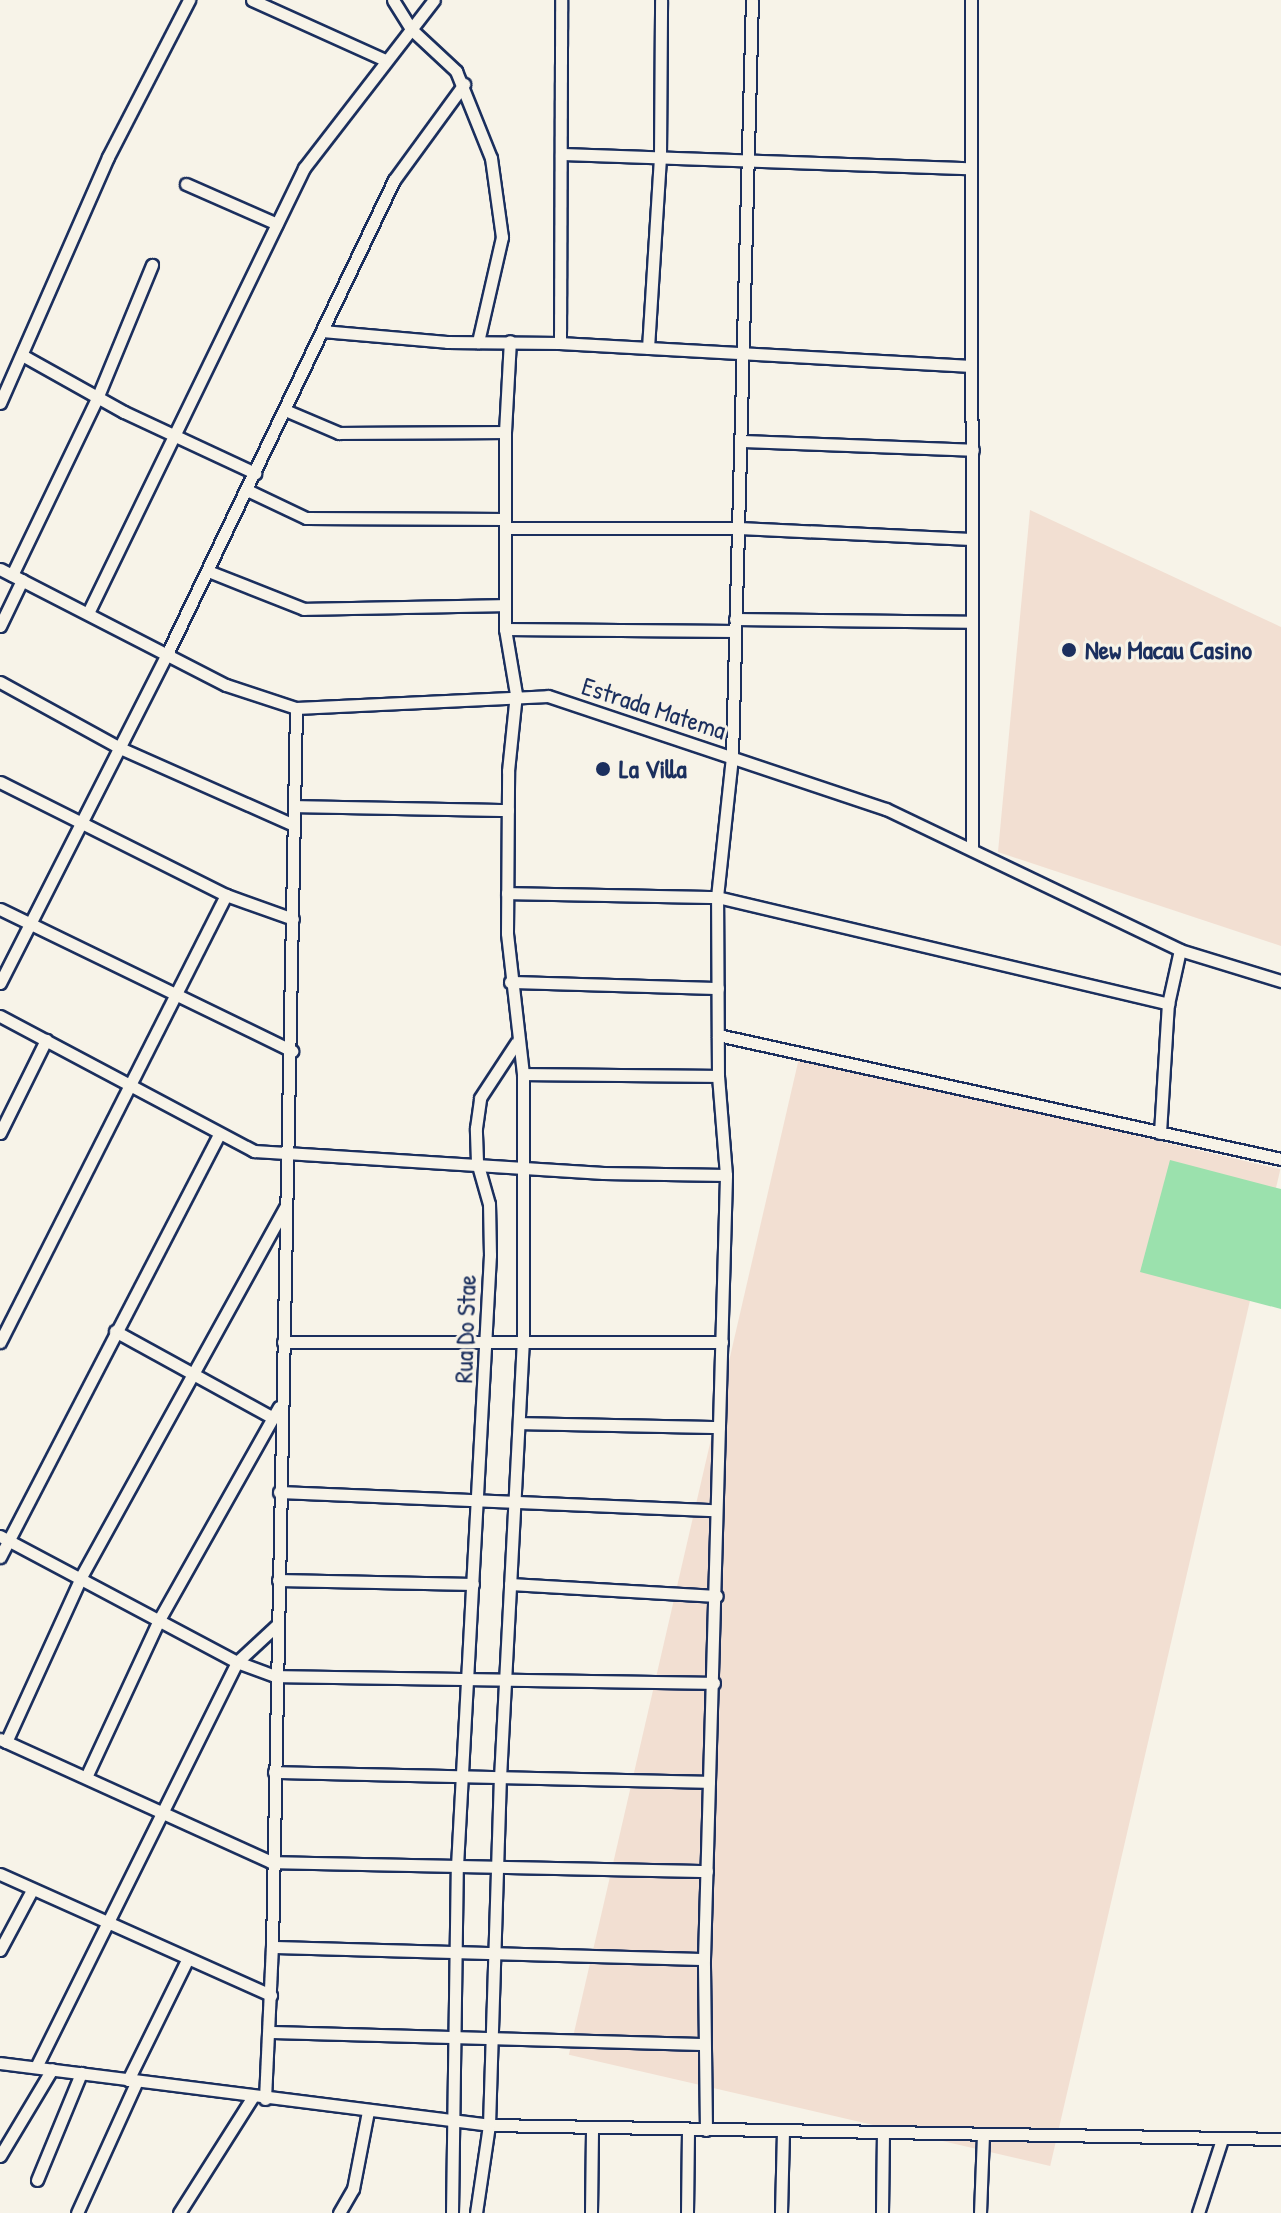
<!DOCTYPE html>
<style>
body{margin:0}
#map{position:relative;width:1281px;height:2213px;overflow:hidden;background:#f7f3e8;font-family:"Patrick Hand",sans-serif}
div>[style]{position:absolute}
[style*='--x']{left:calc(var(--x)*1px);top:calc(var(--y)*1px);width:calc(var(--w)*1px);rotate:calc(var(--a)*1deg)}
.built>*{inset:0;background:#f2dfd2;transform-origin:0 0}
.green>*{inset:0;background:#9be1ad}
.roads{filter:drop-shadow(2px 0 #1b2f5e) drop-shadow(-2px 0 #1b2f5e) drop-shadow(0 2px #1b2f5e) drop-shadow(0 -2px #1b2f5e)}
.minor>*{height:11px;margin:-5.5px;padding:0 5.5px;transform-origin:5.5px;border-radius:5.5px;background:#f7f3e8}
.dots>*{width:22px;height:22px;translate:-50% -50%;box-sizing:border-box;border:4px solid #f7f3e8;border-radius:50%}
span{translate:-50% -50%;white-space:nowrap;text-align:center;line-height:1.15;-webkit-text-stroke:6px #f7f3e8;paint-order:stroke}
.poi-label{font-size:26px;color:#1b2f5e;font-weight:700}
.left{translate:0 -50%;text-align:left}
.street-label{font-size:26px;color:#1b2f5e}
</style>
<div id="map">
<div class="built">
<i style="clip-path:polygon(1030px 510px,1281px 627px,1281px 946px,998px 852px)"></i>
<i style="left:799px;top:1058px;width:494px;height:1023px;rotate:13deg"></i>
</div>
<div class="green">
<i style="clip-path:polygon(1170px 1160px,1281px 1189px,1281px 1309px,1140px 1272px)"></i>
</div>
<div class="roads">
<div class="minor">
<i style="--x:252;--y:0;--w:146;--a:24.3"></i>
<i style="--x:393;--y:0;--w:34;--a:58"></i>
<i style="--x:411;--y:29;--w:62;--a:43"></i>
<i style="--x:456;--y:71;--w:94;--a:68.1"></i>
<i style="--x:491;--y:158;--w:80;--a:82.1"></i>
<i style="--x:502;--y:237;--w:108;--a:102.9"></i>
<i style="--x:971;--y:0;--w:847;--a:89.93"></i>
<i style="--x:561;--y:154;--w:409;--a:2"></i>
<i style="--x:186;--y:184;--w:99;--a:23.7"></i>
<i style="--x:322;--y:331;--w:125;--a:5"></i>
<i style="--x:447;--y:342;--w:113;--a:0.5"></i>
<i style="--x:560;--y:343;--w:411;--a:3.2"></i>
<i style="--x:560;--y:343;--w:343;--a:-89.8"></i>
<i style="--x:648;--y:348;--w:192;--a:-86.4"></i>
<i style="--x:660;--y:156;--w:156;--a:-89.6"></i>
<i style="--x:22;--y:355;--w:117;--a:29.2"></i>
<i style="--x:124;--y:412;--w:145;--a:25"></i>
<i style="--x:0;--y:403;--w:269;--a:-66.3"></i>
<i style="--x:108;--y:157;--w:177;--a:-62.7"></i>
<i style="--x:285;--y:410;--w:59;--a:23.1"></i>
<i style="--x:339;--y:433;--w:166;--a:-0.3"></i>
<i style="--x:742;--y:441;--w:231;--a:2.2"></i>
<i style="--x:247;--y:490;--w:65;--a:25.4"></i>
<i style="--x:306;--y:518;--w:199;--a:0.3"></i>
<i style="--x:506;--y:528;--w:233;--a:0"></i>
<i style="--x:739;--y:528;--w:232;--a:2.7"></i>
<i style="--x:0;--y:569;--w:254;--a:27.2"></i>
<i style="--x:226;--y:685;--w:74;--a:18.2"></i>
<i style="--x:296;--y:708;--w:252;--a:-2.7"></i>
<i style="--x:548;--y:696;--w:356;--a:18.5"></i>
<i style="--x:886;--y:809;--w:326;--a:25.6"></i>
<i style="--x:1180;--y:950;--w:106;--a:17.1"></i>
<i style="--x:208;--y:571;--w:103;--a:21.6"></i>
<i style="--x:304;--y:609;--w:201;--a:-1.1"></i>
<i style="--x:12;--y:575;--w:199;--a:-64.3"></i>
<i style="--x:98;--y:396;--w:142;--a:-67.6"></i>
<i style="--x:88;--y:613;--w:495;--a:-64.1"></i>
<i style="--x:304;--y:168;--w:212;--a:-52.3"></i>
<i style="--x:735;--y:619;--w:234;--a:0.7"></i>
<i style="--x:0;--y:626;--w:51;--a:-64.4"></i>
<i style="--x:505;--y:629;--w:230;--a:0.5"></i>
<i style="--x:0;--y:682;--w:137;--a:28.8"></i>
<i style="--x:120;--y:748;--w:190;--a:23.9"></i>
<i style="--x:0;--y:782;--w:253;--a:26.6"></i>
<i style="--x:226;--y:895;--w:71;--a:19.7"></i>
<i style="--x:295;--y:806;--w:213;--a:1.1"></i>
<i style="--x:507;--y:893;--w:210;--a:1.1"></i>
<i style="--x:717;--y:897;--w:464;--a:13.3"></i>
<i style="--x:1168;--y:1004;--w:55;--a:-77.5"></i>
<i style="--x:0;--y:909;--w:325;--a:25.9"></i>
<i style="--x:510;--y:982;--w:208;--a:1.7"></i>
<i style="--x:0;--y:983;--w:369;--a:-63.1"></i>
<i style="--x:167;--y:654;--w:526;--a:-64.41"></i>
<i style="--x:394;--y:180;--w:119;--a:-53.9"></i>
<i style="--x:0;--y:1016;--w:288;--a:28"></i>
<i style="--x:254;--y:1151;--w:350;--a:3.6"></i>
<i style="--x:603;--y:1173;--w:123;--a:0.9"></i>
<i style="--x:718;--y:1035;--w:576;--a:12.42"></i>
<i style="--x:523;--y:1074;--w:195;--a:0.6"></i>
<i style="--x:0;--y:1133;--w:104;--a:-63.7"></i>
<i style="--x:1160;--y:1133;--w:129;--a:-86.5"></i>
<i style="--x:115;--y:1331;--w:180;--a:28.8"></i>
<i style="--x:0;--y:1342;--w:501;--a:-63.18"></i>
<i style="--x:283;--y:1342;--w:439;--a:0"></i>
<i style="--x:520;--y:1423;--w:199;--a:1.2"></i>
<i style="--x:279;--y:1492;--w:436;--a:2.4"></i>
<i style="--x:0;--y:1536;--w:268;--a:28"></i>
<i style="--x:237;--y:1662;--w:40;--a:20.2"></i>
<i style="--x:275;--y:1676;--w:439;--a:0.9"></i>
<i style="--x:0;--y:1557;--w:474;--a:-62.6"></i>
<i style="--x:278;--y:1580;--w:195;--a:1.2"></i>
<i style="--x:510;--y:1584;--w:207;--a:3.3"></i>
<i style="--x:0;--y:1739;--w:298;--a:24.4"></i>
<i style="--x:271;--y:1862;--w:436;--a:1.2"></i>
<i style="--x:6;--y:1742;--w:183;--a:-65.5"></i>
<i style="--x:82;--y:1575;--w:420;--a:-61.1"></i>
<i style="--x:274;--y:1772;--w:435;--a:1.3"></i>
<i style="--x:87;--y:1775;--w:173;--a:-65.1"></i>
<i style="--x:160;--y:1618;--w:242;--a:-60.6"></i>
<i style="--x:0;--y:1874;--w:297;--a:24.1"></i>
<i style="--x:272;--y:1947;--w:432;--a:1.6"></i>
<i style="--x:0;--y:1950;--w:68;--a:-61.9"></i>
<i style="--x:269;--y:2032;--w:435;--a:1.6"></i>
<i style="--x:0;--y:2063;--w:493;--a:7.2"></i>
<i style="--x:489;--y:2125;--w:792;--a:1.01"></i>
<i style="--x:36;--y:2067;--w:452;--a:-63.6"></i>
<i style="--x:237;--y:1662;--w:54;--a:-42.8"></i>
<i style="--x:128;--y:2080;--w:134;--a:-63.8"></i>
<i style="--x:265;--y:2099;--w:152;--a:-87.4"></i>
<i style="--x:272;--y:1947;--w:1239;--a:-88.89"></i>
<i style="--x:706;--y:2130;--w:171;--a:-90.7"></i>
<i style="--x:704;--y:1959;--w:784;--a:-88.39"></i>
<i style="--x:726;--y:1175;--w:99;--a:-94.6"></i>
<i style="--x:718;--y:1076;--w:179;--a:-90.3"></i>
<i style="--x:717;--y:897;--w:141;--a:-83.9"></i>
<i style="--x:732;--y:757;--w:757;--a:-88.49"></i>
<i style="--x:0;--y:2156;--w:101;--a:-59.1"></i>
<i style="--x:37;--y:2180;--w:116;--a:-67.6"></i>
<i style="--x:77;--y:2213;--w:145;--a:-65.6"></i>
<i style="--x:179;--y:2213;--w:136;--a:-57.6"></i>
<i style="--x:339;--y:2213;--w:28;--a:-60"></i>
<i style="--x:353;--y:2189;--w:79;--a:-79.1"></i>
<i style="--x:452;--y:2213;--w:347;--a:-89.2"></i>
<i style="--x:457;--y:1866;--w:612;--a:-86.91"></i>
<i style="--x:490;--y:1255;--w:51;--a:-91.1"></i>
<i style="--x:489;--y:1204;--w:44;--a:-105.9"></i>
<i style="--x:477;--y:1162;--w:34;--a:-92"></i>
<i style="--x:476;--y:1128;--w:30;--a:-82"></i>
<i style="--x:480;--y:1098;--w:66;--a:-56.8"></i>
<i style="--x:476;--y:2213;--w:89;--a:-81.6"></i>
<i style="--x:489;--y:2125;--w:347;--a:-88.2"></i>
<i style="--x:500;--y:1778;--w:439;--a:-87"></i>
<i style="--x:523;--y:1340;--w:266;--a:-90"></i>
<i style="--x:523;--y:1074;--w:142;--a:-96.5"></i>
<i style="--x:507;--y:933;--w:162;--a:-89.6"></i>
<i style="--x:508;--y:771;--w:77;--a:-84.1"></i>
<i style="--x:516;--y:694;--w:66;--a:-99.6"></i>
<i style="--x:505;--y:629;--w:197;--a:-90"></i>
<i style="--x:505;--y:432;--w:91;--a:-86.9"></i>
<i style="--x:591;--y:2213;--w:86;--a:-89.3"></i>
<i style="--x:687;--y:2213;--w:84;--a:-89.3"></i>
<i style="--x:781;--y:2213;--w:82;--a:-88.6"></i>
<i style="--x:882;--y:2213;--w:80;--a:-89.3"></i>
<i style="--x:980;--y:2213;--w:79;--a:-87.8"></i>
<i style="--x:1198;--y:2213;--w:78;--a:-72"></i>
</div>
</div>
<div class="dots">
<i style="left:1069px;top:650px;background:#1b2f5e"></i>
<i style="left:603px;top:769px;background:#1b2f5e"></i>
</div>
<div class="poi-label">
<span class="left" style="left:1085px;top:650px">New Macau Casino</span>
<span class="left" style="left:619px;top:769px">La Villa</span>
</div>
<div class="street-label">
<span style="left:654px;top:708px;rotate:18deg">Estrada Matema</span>
<span style="left:465px;top:1329px;rotate:-88deg">Rua Do Stae</span>
</div>
</div>
